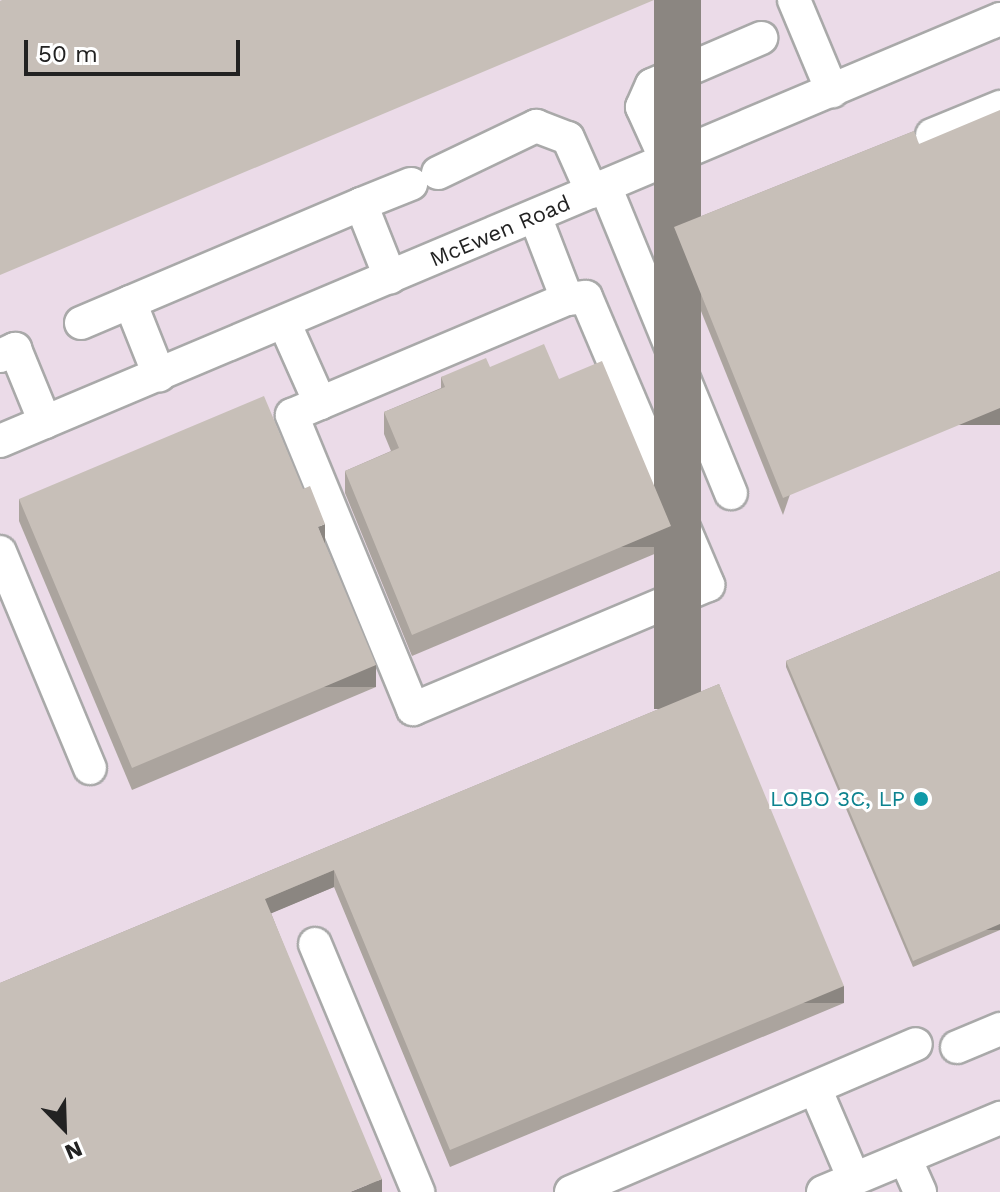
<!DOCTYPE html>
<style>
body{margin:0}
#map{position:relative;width:1000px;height:1192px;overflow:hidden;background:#f2efe9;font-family:"Work Sans",sans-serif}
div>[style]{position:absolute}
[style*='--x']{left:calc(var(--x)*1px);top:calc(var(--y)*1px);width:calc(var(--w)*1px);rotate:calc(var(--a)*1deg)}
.industrial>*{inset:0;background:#ebdbe8;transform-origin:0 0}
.roads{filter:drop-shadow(2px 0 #a9a9a9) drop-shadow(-2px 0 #a9a9a9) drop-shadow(0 2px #a9a9a9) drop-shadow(0 -2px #a9a9a9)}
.minor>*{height:32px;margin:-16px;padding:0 16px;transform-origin:16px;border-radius:16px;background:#fff}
.wall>*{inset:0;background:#aba49e}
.shaded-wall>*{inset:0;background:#8b8681;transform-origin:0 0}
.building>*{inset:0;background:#c7bfb8}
.dots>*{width:22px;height:22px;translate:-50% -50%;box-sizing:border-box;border:4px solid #fff;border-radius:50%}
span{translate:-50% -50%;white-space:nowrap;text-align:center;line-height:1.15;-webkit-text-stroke:6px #fff;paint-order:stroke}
.street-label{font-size:22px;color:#222}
.culture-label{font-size:22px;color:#0d838f}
.right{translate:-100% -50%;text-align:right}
.north{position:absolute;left:24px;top:1088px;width:80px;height:80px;-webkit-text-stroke:6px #fff;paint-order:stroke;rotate:157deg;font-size:22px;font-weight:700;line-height:32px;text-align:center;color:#222}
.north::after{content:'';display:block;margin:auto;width:28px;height:36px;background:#222;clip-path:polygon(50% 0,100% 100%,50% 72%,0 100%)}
.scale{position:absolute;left:24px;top:40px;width:216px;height:36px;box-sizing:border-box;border:4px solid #222;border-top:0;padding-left:10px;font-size:24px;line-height:28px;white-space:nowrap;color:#222;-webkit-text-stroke:6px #fff;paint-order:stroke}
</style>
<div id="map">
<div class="industrial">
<i style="left:0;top:0;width:1000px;height:1192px"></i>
</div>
<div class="roads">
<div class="minor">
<i style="--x:794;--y:0;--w:99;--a:67.3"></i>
<i style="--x:932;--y:135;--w:74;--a:-22.4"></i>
<i style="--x:666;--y:160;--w:58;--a:-114.4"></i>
<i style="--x:642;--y:107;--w:24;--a:-66"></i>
<i style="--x:652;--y:85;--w:119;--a:-23.3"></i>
<i style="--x:438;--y:173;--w:109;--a:-25.6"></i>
<i style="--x:536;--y:126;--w:34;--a:21"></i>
<i style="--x:568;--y:138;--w:59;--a:66"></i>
<i style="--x:605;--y:186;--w:332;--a:67.7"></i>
<i style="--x:361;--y:204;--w:54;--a:-21.8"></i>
<i style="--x:535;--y:216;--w:89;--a:68.9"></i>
<i style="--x:567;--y:299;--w:19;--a:-6"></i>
<i style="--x:586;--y:297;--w:313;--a:67"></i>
<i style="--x:708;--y:585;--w:320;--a:157.2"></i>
<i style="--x:413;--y:709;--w:318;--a:-112.4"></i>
<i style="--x:292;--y:415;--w:298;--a:-22.9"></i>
<i style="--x:130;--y:302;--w:79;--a:68.3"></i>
<i style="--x:284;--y:322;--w:89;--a:66"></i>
<i style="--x:81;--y:323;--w:304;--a:-23"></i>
<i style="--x:361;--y:204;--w:79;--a:68.3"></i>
<i style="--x:0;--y:356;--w:17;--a:-25"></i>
<i style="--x:15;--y:349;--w:79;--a:67.7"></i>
<i style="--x:0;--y:441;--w:1085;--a:-22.88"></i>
<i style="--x:0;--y:552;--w:234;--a:67.4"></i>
<i style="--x:315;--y:944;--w:269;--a:67.4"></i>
<i style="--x:957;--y:1047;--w:47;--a:-22.7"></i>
<i style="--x:815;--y:1088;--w:99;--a:66.8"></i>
<i style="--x:905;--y:1158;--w:37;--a:66"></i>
<i style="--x:571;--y:1192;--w:375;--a:-23.2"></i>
<i style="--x:823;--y:1192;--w:192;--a:-22.7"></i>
</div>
</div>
<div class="wall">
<i style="clip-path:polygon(914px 131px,783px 515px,674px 244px,674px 227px)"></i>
<i style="clip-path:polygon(490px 367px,559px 379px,671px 547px,412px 656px,345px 493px,345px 471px,391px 451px,384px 434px,384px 412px,441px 388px,441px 377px)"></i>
<i style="clip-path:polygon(19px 499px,325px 543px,376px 687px,132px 790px,19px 521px)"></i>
<i style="clip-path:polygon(1000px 571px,1000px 930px,913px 967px,786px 667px,786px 661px)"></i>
<i style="clip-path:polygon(719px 684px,844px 1003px,450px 1167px,334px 887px,271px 913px,382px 1192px,0 983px)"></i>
</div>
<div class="shaded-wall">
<i style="left:654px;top:0;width:47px;height:709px"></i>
<i style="left:1000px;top:408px;width:17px;height:235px;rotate:90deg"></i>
<i style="clip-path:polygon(325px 524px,325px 546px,318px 527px)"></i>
<i style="left:671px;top:526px;width:21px;height:281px;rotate:90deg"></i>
<i style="left:376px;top:665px;width:22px;height:265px;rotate:90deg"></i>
<i style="clip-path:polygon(334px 870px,334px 887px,265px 916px,265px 899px)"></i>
<i style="left:1000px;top:924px;width:6px;height:95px;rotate:90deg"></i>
<i style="left:844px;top:986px;width:17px;height:427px;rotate:90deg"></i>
<i style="clip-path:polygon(382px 1179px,382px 1192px,350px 1192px)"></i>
</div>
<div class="building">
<i style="clip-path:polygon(2px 0,654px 0,0 275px,0 1px)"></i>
<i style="clip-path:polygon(1000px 110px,1000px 408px,783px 498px,674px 227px,914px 131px,919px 144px)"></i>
<i style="clip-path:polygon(544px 344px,559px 379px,602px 361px,671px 526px,412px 635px,345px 471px,399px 448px,384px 412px,445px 387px,441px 377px,486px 358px,490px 367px)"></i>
<i style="clip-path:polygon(264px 396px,303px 489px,310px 486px,325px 524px,318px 527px,376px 665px,132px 768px,19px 499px)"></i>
<i style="clip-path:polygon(1000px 571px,1000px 924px,913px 961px,786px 661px)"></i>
<i style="clip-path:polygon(719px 684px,844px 986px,450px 1150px,334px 870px,265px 899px,382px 1179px,350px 1192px,0 1192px,0 983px)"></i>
</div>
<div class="dots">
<i style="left:921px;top:799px;background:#0f9aa8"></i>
</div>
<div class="street-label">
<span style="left:500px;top:231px;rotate:-23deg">McEwen Road</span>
</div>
<div class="culture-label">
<span class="right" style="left:905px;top:799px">LOBO 3C, LP</span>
</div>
<div class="north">N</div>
<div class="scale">50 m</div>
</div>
